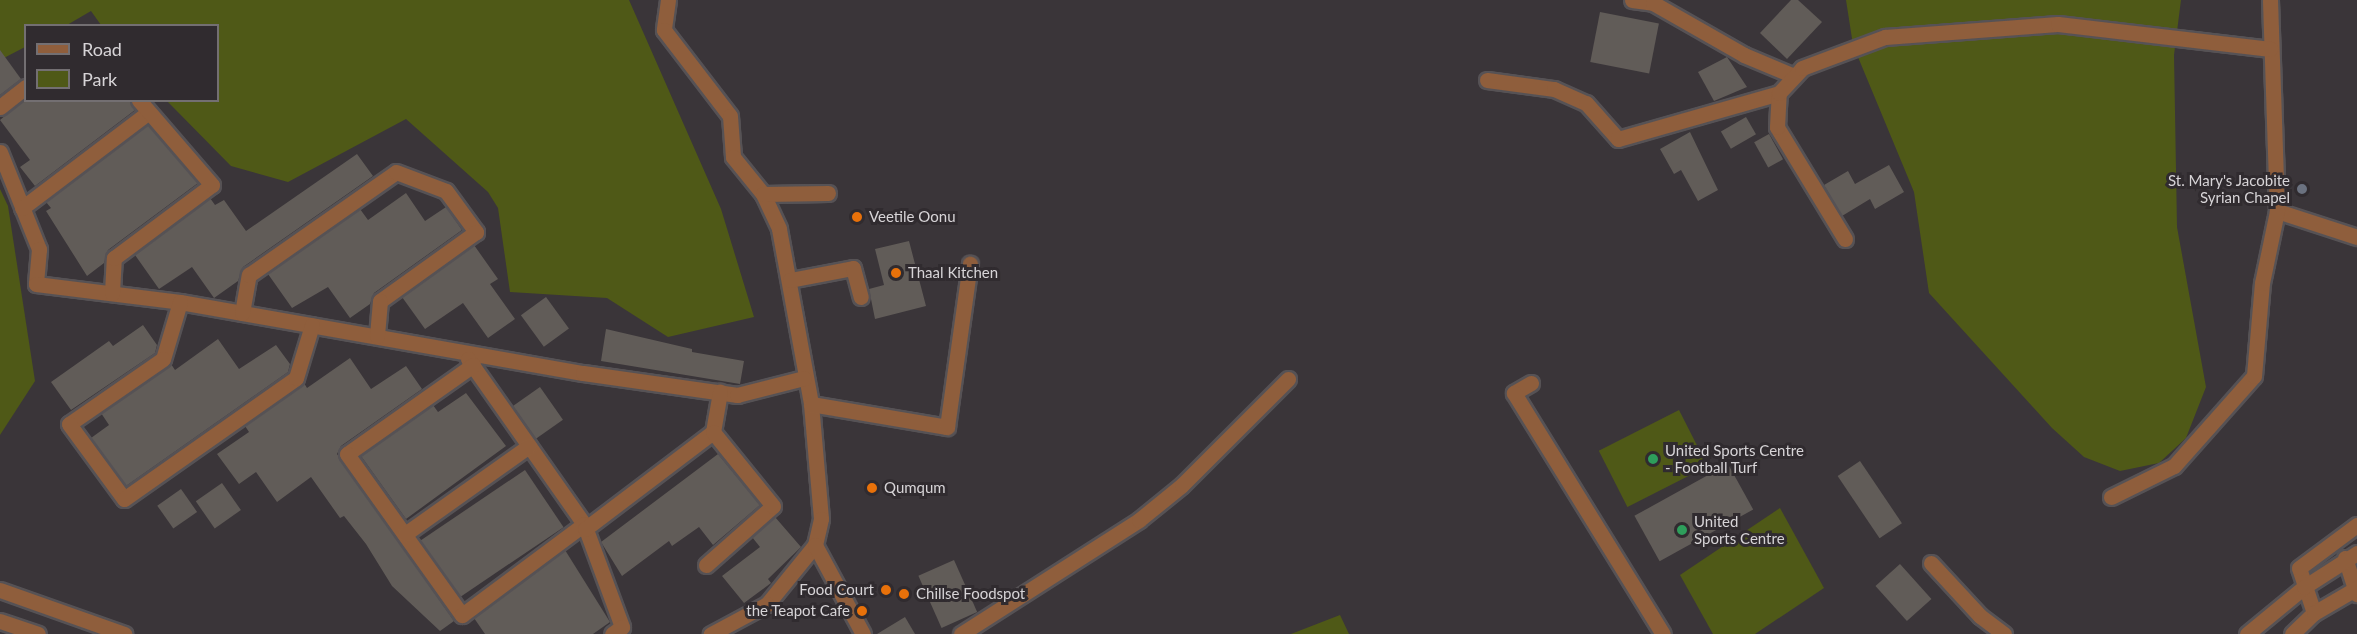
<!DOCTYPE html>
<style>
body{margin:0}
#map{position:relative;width:2357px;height:634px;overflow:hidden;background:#3a3539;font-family:Lato,sans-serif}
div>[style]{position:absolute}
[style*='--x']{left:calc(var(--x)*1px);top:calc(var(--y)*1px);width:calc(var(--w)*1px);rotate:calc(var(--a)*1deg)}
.green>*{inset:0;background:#4f5917;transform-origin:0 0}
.building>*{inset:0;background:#615c58;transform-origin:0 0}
.roads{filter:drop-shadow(2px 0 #565255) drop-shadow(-2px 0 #565255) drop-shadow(0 2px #565255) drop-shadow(0 -2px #565255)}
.minor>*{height:15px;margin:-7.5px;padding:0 7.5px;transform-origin:7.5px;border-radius:7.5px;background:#8f5e3c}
.dots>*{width:16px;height:16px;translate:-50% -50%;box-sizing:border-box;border:3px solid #302b2f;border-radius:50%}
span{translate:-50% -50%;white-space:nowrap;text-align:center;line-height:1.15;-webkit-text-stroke:6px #302b2f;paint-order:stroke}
.poi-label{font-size:15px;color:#d7d4d7}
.right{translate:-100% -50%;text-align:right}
.left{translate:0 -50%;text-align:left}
.legend{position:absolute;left:24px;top:24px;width:195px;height:78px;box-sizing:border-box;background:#302b2f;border:2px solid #736f72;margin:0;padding:8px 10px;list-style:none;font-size:18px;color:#d7d4d7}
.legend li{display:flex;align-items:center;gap:12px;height:30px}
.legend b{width:30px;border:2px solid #736f72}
</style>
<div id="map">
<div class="green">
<i style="clip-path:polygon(0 0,629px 0,721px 209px,754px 317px,668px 337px,607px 298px,510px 292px,498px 208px,488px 192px,406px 119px,288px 182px,231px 166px,167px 101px,218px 100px,218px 26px,101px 25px,91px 11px,67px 25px,26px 26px,25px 47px,0 60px)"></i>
<i style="clip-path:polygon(1846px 0,2181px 0,2174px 55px,2177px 227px,2206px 387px,2186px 438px,2159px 463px,2120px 471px,2084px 457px,2052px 428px,1929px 293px,1914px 192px,1853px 45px)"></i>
<i style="clip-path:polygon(0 189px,8px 206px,35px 381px,0 435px)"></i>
<i style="left:1679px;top:410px;width:63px;height:90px;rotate:63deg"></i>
<i style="clip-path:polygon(1780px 508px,1824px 588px,1755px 634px,1713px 634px,1680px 575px)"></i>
<i style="clip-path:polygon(1340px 615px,1349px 634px,1291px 634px)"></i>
</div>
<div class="building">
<i style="clip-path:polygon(1791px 0,1798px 0,1822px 22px,1787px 59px,1760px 33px)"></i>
<i style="left:1600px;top:12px;width:60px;height:51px;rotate:11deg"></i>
<i style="clip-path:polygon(0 50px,21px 79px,0 95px)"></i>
<i style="clip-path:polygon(1727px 57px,1747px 87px,1714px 101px,1698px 72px)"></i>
<i style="clip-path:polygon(24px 100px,129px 100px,135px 110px,35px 186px,20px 167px,30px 160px,0 120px)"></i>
<i style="left:1746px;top:117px;width:20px;height:29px;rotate:60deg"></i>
<i style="clip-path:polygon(148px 125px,198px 183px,108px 250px,104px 263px,87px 276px,46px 211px,51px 208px,46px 202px)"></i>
<i style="clip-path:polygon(1690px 132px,1718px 190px,1698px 201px,1681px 170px,1674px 174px,1660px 149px)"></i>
<i style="left:1769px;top:134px;width:29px;height:17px;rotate:61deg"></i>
<i style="clip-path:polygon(357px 154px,373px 176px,243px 267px,238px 281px,214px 298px,192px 267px,159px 289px,135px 255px,210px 198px,215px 205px,224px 200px,246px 231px)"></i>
<i style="clip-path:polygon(1889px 165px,1904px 192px,1875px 209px,1870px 199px,1842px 216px,1824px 185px,1848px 171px,1855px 184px)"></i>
<i style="clip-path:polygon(406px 193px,425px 221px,446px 207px,462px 230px,374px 293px,370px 304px,350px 318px,328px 287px,292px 308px,268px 274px,360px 209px,368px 220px)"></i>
<i style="clip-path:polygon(909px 241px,926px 306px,875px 319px,869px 289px,884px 285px,875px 249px)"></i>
<i style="clip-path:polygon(474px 245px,498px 279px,490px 284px,515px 319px,488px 338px,463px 303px,425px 329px,402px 297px)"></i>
<i style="left:546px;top:297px;width:39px;height:31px;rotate:54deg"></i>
<i style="clip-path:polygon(143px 325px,157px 345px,155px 353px,71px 410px,51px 382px,109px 341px,113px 346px)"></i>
<i style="clip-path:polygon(606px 329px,692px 349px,692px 352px,744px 361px,740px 384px,601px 361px)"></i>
<i style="clip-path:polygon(218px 339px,239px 369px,276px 345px,290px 364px,288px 372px,126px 486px,91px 438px,109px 425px,101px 413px,171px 364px,175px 370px)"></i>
<i style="clip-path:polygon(350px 358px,371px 389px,406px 366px,422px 389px,341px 446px,337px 454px,454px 621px,440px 631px,392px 586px,366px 544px,344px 516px,340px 518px,311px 477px,277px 502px,256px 472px,239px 484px,217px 454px,249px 432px,245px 426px,304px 383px,307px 388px)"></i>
<i style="left:540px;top:387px;width:40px;height:33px;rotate:55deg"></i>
<i style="clip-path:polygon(466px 393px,506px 446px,406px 519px,361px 456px,433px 405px,438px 412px)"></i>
<i style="clip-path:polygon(718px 454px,760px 505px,713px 545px,699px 527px,672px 546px,669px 541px,622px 576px,601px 542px)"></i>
<i style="left:1860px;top:461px;width:75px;height:27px;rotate:56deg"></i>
<i style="left:1728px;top:464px;width:52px;height:107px;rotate:61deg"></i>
<i style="left:525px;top:470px;width:69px;height:126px;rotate:56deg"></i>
<i style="left:222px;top:483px;width:33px;height:32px;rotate:55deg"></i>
<i style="left:181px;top:489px;width:28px;height:29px;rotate:55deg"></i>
<i style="clip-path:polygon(775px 517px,801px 547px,768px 579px,771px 583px,744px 603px,722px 576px,760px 547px,752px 537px)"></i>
<i style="clip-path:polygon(565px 550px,610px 622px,593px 634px,485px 634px,474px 618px)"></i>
<i style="left:954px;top:560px;width:57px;height:39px;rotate:66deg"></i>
<i style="left:1900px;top:564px;width:47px;height:33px;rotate:48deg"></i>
<i style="clip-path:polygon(905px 617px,915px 634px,877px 634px)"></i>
</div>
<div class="roads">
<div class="minor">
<i style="--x:668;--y:0;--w:30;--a:98"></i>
<i style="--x:664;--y:30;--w:108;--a:52.5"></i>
<i style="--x:730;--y:116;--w:41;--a:85.8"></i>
<i style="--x:733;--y:157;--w:48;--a:51"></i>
<i style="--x:763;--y:194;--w:38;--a:65"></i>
<i style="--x:779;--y:229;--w:178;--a:79.6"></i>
<i style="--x:811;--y:404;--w:115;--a:85"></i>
<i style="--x:821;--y:519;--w:27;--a:103"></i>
<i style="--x:815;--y:545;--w:76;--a:129.1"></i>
<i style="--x:767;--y:604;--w:64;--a:151.8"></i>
<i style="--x:1632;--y:0;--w:21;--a:8"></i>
<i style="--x:1653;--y:3;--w:105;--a:29.7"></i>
<i style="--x:1744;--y:55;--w:54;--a:22.8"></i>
<i style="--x:2270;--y:0;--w:211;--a:88.1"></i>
<i style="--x:2277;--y:211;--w:84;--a:18"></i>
<i style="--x:1487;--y:80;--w:68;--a:7.7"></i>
<i style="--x:1554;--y:89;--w:35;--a:24"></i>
<i style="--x:1586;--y:103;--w:48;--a:48.4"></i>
<i style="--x:1618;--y:139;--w:167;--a:-15.9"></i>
<i style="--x:0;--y:107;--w:33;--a:-38"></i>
<i style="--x:0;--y:152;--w:105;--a:68.1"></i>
<i style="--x:39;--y:249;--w:35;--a:95"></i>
<i style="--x:36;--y:284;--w:145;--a:7.1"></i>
<i style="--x:180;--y:302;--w:409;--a:10"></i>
<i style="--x:583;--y:373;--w:156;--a:8.1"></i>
<i style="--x:737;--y:395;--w:69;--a:-14.2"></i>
<i style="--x:763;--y:194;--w:65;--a:-0.9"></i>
<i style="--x:22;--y:208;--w:159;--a:-37.1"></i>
<i style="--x:1845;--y:239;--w:131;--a:-121.3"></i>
<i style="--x:1777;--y:127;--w:34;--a:-87"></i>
<i style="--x:1779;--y:93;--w:34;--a:-47"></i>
<i style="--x:1802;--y:68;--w:89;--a:-20.5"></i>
<i style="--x:1885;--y:37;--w:173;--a:-4.3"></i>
<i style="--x:2058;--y:24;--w:214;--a:6.7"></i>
<i style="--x:790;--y:280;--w:64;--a:-10.8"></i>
<i style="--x:853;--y:268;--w:30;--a:75"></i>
<i style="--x:112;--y:293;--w:35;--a:-87"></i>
<i style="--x:114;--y:258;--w:122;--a:-36.7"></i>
<i style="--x:212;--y:185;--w:112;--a:-130.7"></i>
<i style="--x:180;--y:302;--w:59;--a:106.6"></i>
<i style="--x:163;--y:359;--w:114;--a:145.3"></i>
<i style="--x:69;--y:424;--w:93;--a:53.7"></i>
<i style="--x:124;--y:499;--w:210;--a:-35.1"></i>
<i style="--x:296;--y:378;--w:55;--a:-73.2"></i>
<i style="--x:242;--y:313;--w:39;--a:-80"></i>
<i style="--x:249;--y:275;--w:179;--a:-35"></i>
<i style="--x:396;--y:172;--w:53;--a:20.8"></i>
<i style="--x:446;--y:191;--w:51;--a:53.8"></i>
<i style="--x:476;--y:232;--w:118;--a:144.3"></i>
<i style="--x:380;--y:301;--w:35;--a:95"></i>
<i style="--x:468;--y:359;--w:202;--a:54.9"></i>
<i style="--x:584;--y:524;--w:110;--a:69.7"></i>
<i style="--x:622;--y:627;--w:12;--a:145"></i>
<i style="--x:473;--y:365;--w:154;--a:144.8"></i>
<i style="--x:347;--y:454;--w:198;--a:54.5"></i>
<i style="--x:462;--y:615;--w:152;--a:-36.7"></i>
<i style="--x:1531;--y:383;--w:20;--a:150"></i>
<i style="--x:1514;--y:393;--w:283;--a:58.3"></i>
<i style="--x:811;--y:404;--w:138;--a:9.6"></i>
<i style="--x:947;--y:427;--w:165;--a:-82"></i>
<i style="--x:2111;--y:497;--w:70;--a:-26.2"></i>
<i style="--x:2174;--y:466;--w:120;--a:-48.4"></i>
<i style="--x:2254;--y:376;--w:93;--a:-85.1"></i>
<i style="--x:2262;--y:283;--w:74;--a:-78.2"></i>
<i style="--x:585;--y:529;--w:161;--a:-37.2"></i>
<i style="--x:713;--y:432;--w:41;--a:-80.1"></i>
<i style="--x:405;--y:534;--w:152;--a:-35.4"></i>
<i style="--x:815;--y:545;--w:101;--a:61.7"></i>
<i style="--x:2345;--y:558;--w:38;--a:72"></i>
<i style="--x:1931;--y:563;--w:72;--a:47.2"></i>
<i style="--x:1980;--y:616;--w:30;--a:37"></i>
<i style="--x:706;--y:565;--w:89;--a:-41.4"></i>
<i style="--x:773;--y:506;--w:95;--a:-129"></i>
<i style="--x:0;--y:590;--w:132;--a:19.5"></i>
<i style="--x:2314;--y:613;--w:47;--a:-108.4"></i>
<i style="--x:2299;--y:568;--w:72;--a:-36.6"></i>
<i style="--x:0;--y:621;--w:40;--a:18.9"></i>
<i style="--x:961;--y:634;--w:211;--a:-32.6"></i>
<i style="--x:1139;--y:520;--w:55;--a:-39.1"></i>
<i style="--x:1182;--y:485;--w:150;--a:-45"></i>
<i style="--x:2247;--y:634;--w:74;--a:-39.5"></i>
<i style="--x:2304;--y:587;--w:63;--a:-32.7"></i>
<i style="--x:2292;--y:634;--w:30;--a:-44"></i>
<i style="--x:2314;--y:613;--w:50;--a:-30.2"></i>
</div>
</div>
<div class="dots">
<i style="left:2302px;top:189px;background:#6b7280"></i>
<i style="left:857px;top:217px;background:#e8710a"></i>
<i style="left:896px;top:273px;background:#e8710a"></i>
<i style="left:1653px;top:459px;background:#2e9e5b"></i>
<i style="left:872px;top:488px;background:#e8710a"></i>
<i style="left:1682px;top:530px;background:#2e9e5b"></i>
<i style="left:886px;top:590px;background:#e8710a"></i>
<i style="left:904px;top:594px;background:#e8710a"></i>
<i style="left:862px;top:611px;background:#e8710a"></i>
</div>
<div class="poi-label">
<span class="right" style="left:2290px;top:189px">St. Mary's Jacobite<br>Syrian Chapel</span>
<span class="left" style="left:869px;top:217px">Veetile Oonu</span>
<span class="left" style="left:908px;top:273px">Thaal Kitchen</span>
<span class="left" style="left:1665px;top:459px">United Sports Centre<br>- Football Turf</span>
<span class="left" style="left:884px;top:488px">Qumqum</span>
<span class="left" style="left:1694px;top:530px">United<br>Sports Centre</span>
<span class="right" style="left:874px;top:590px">Food Court</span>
<span class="left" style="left:916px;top:594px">Chillse Foodspot</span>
<span class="right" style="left:850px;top:611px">the Teapot Cafe</span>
</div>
<ul class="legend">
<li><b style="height:8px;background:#8f5e3c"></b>Road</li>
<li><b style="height:16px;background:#4f5917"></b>Park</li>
</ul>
</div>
